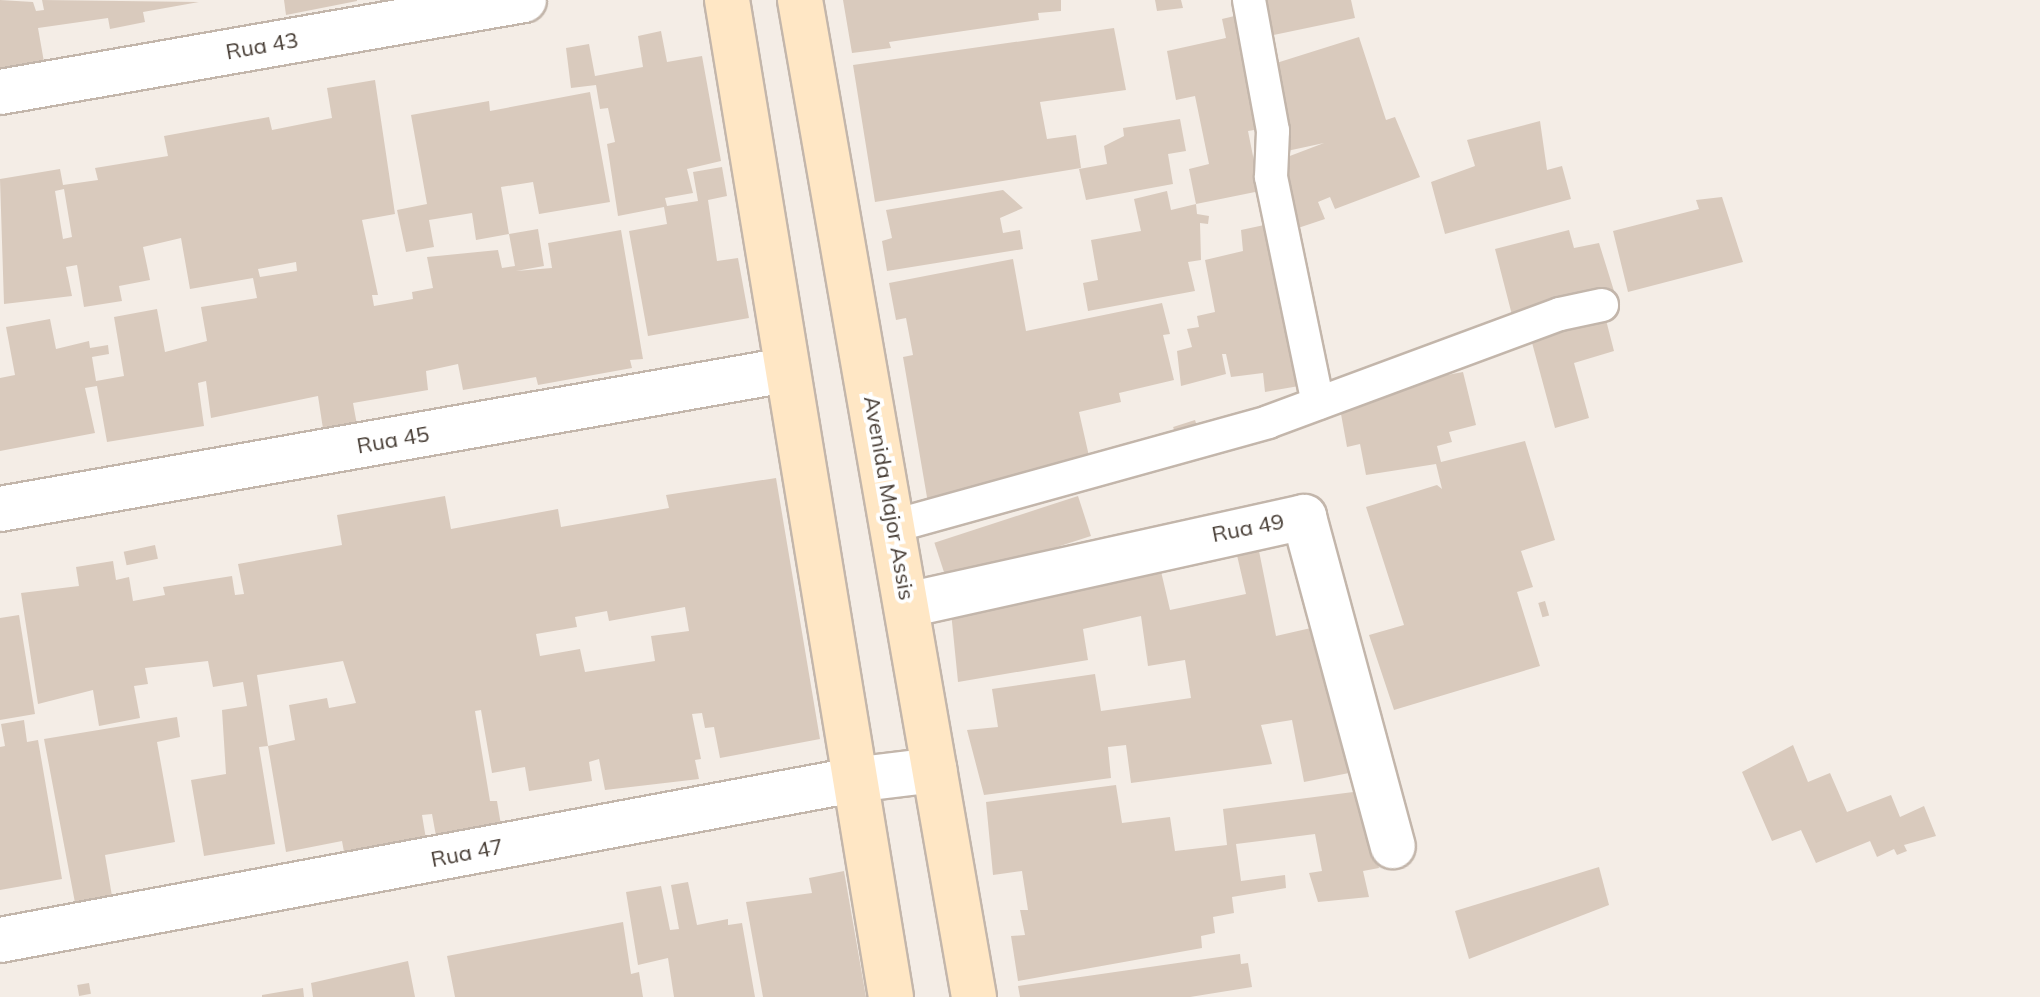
<!DOCTYPE html>
<style>
body{margin:0}
#map{position:relative;width:2040px;height:997px;overflow:hidden;background:#f4ede6;font-family:Mulish,sans-serif}
div>[style]{position:absolute}
[style*='--x']{left:calc(var(--x)*1px);top:calc(var(--y)*1px);width:calc(var(--w)*1px);rotate:calc(var(--a)*1deg)}
.building>*{inset:0;background:#d9cabd;transform-origin:0 0}
.roads{filter:drop-shadow(2px 0 #c3b6ab) drop-shadow(-2px 0 #c3b6ab) drop-shadow(0 2px #c3b6ab) drop-shadow(0 -2px #c3b6ab)}
.lane>*{height:32px;margin:-16px;padding:0 16px;transform-origin:16px;border-radius:16px;background:#fff}
.street>*{height:44px;margin:-22px;padding:0 22px;transform-origin:22px;border-radius:22px;background:#fff}
.secondary>*{height:44px;margin:-22px;padding:0 22px;transform-origin:22px;border-radius:22px;background:#ffe7c5}
span{translate:-50% -50%;white-space:nowrap;text-align:center;line-height:1.15;-webkit-text-stroke:8px #fff;paint-order:stroke}
.street-label{font-size:22px;color:#473d35}
</style>
<div id="map">
<div class="building">
<i style="clip-path:polygon(0 0,33px 2px,36px 11px,44px 10px,42px 0,199px 2px,143px 12px,145px 22px,110px 29px,108px 18px,38px 28px,44px 62px,0 71px)"></i>
<i style="clip-path:polygon(284px 0,357px 0,357px 1px,286px 15px)"></i>
<i style="clip-path:polygon(843px 0,1061px 0,1061px 11px,1038px 13px,1039px 20px,889px 42px,891px 48px,852px 53px)"></i>
<i style="clip-path:polygon(1155px 0,1181px 0,1183px 8px,1157px 11px)"></i>
<i style="clip-path:polygon(1257px 0,1351px 0,1355px 18px,1264px 37px)"></i>
<i style="clip-path:polygon(1243px 14px,1260px 129px,1248px 131px,1260px 191px,1196px 204px,1197px 214px,1209px 216px,1208px 224px,1200px 223px,1201px 260px,1188px 262px,1195px 291px,1088px 311px,1083px 283px,1098px 280px,1091px 240px,1141px 231px,1134px 199px,1167px 191px,1171px 210px,1196px 204px,1189px 169px,1209px 164px,1195px 96px,1176px 100px,1167px 51px,1226px 38px,1222px 19px)"></i>
<i style="clip-path:polygon(1114px 28px,1126px 90px,1040px 102px,1047px 139px,1076px 135px,1081px 168px,875px 202px,853px 65px)"></i>
<i style="clip-path:polygon(661px 31px,667px 62px,702px 56px,721px 161px,687px 169px,693px 193px,665px 198px,667px 206px,698px 201px,693px 172px,722px 167px,727px 196px,708px 200px,717px 261px,738px 258px,749px 318px,648px 336px,629px 231px,667px 224px,664px 207px,618px 216px,607px 144px,615px 142px,608px 108px,600px 109px,596px 85px,571px 88px,566px 48px,589px 44px,595px 76px,643px 67px,638px 36px)"></i>
<i style="clip-path:polygon(1359px 37px,1386px 120px,1395px 117px,1420px 177px,1335px 209px,1330px 197px,1318px 202px,1325px 219px,1295px 229px,1274px 162px,1324px 143px,1287px 151px,1270px 65px)"></i>
<i style="clip-path:polygon(evenodd,375px 80px,395px 214px,362px 220px,378px 295px,372px 295px,374px 306px,413px 299px,412px 292px,433px 288px,427px 257px,498px 250px,502px 268px,515px 266px,509px 234px,476px 240px,472px 213px,429px 220px,434px 247px,406px 252px,397px 210px,427px 204px,411px 115px,489px 101px,490px 111px,590px 92px,610px 202px,539px 214px,533px 182px,501px 187px,509px 234px,538px 229px,544px 266px,516px 271px,552px 268px,548px 243px,621px 230px,643px 359px,630px 360px,632px 368px,538px 385px,536px 377px,463px 390px,458px 364px,426px 371px,428px 390px,353px 403px,359px 436px,325px 442px,318px 396px,211px 418px,206px 381px,198px 383px,204px 426px,107px 442px,97px 386px,85px 388px,95px 433px,0 451px,0 378px,15px 375px,6px 327px,50px 319px,56px 349px,89px 341px,90px 348px,108px 345px,109px 354px,92px 357px,96px 381px,124px 376px,114px 317px,157px 309px,165px 352px,207px 341px,201px 307px,257px 298px,253px 278px,190px 289px,181px 238px,143px 247px,150px 280px,119px 286px,122px 301px,84px 307px,77px 265px,66px 267px,72px 296px,4px 304px,0 179px,60px 169px,63px 185px,98px 180px,95px 168px,168px 156px,164px 136px,269px 117px,272px 130px,332px 118px,327px 88px,375px 80px,64px 189px,72px 237px,63px 239px,55px 191px,64px 189px,375px 80px,296px 262px,297px 271px,260px 277px,258px 269px,296px 262px)"></i>
<i style="clip-path:polygon(1180px 119px,1186px 151px,1168px 154px,1173px 184px,1086px 200px,1079px 169px,1107px 164px,1104px 146px,1124px 136px,1123px 128px)"></i>
<i style="clip-path:polygon(1540px 121px,1547px 170px,1562px 166px,1571px 199px,1445px 234px,1431px 182px,1475px 166px,1467px 140px)"></i>
<i style="clip-path:polygon(1003px 190px,1023px 208px,1000px 218px,1003px 233px,1020px 230px,1023px 249px,887px 271px,882px 241px,892px 238px,886px 210px)"></i>
<i style="clip-path:polygon(1722px 197px,1743px 262px,1628px 292px,1613px 231px,1699px 209px,1696px 200px)"></i>
<i style="clip-path:polygon(1269px 224px,1299px 386px,1265px 392px,1263px 373px,1231px 377px,1226px 354px,1222px 354px,1226px 374px,1181px 386px,1177px 351px,1192px 347px,1187px 329px,1199px 327px,1197px 316px,1215px 312px,1205px 260px,1243px 251px,1241px 230px)"></i>
<i style="clip-path:polygon(1569px 230px,1574px 248px,1599px 243px,1614px 291px,1512px 315px,1495px 249px)"></i>
<i style="clip-path:polygon(1013px 259px,1026px 331px,1162px 303px,1170px 334px,1163px 335px,1174px 380px,1119px 393px,1121px 402px,1079px 412px,1091px 465px,929px 509px,903px 357px,913px 355px,906px 318px,896px 320px,889px 283px)"></i>
<i style="clip-path:polygon(1606px 320px,1614px 351px,1574px 363px,1589px 418px,1555px 428px,1531px 339px)"></i>
<i style="clip-path:polygon(1463px 372px,1476px 425px,1449px 432px,1452px 442px,1437px 446px,1441px 462px,1525px 441px,1555px 540px,1521px 551px,1533px 587px,1517px 592px,1540px 666px,1394px 710px,1369px 635px,1404px 625px,1366px 507px,1437px 485px,1442px 489px,1436px 464px,1366px 475px,1360px 444px,1347px 447px,1341px 414px,1356px 392px)"></i>
<i style="left:1195px;top:420px;width:16px;height:23px;rotate:72deg"></i>
<i style="clip-path:polygon(evenodd,776px 478px,820px 739px,720px 758px,714px 727px,705px 728px,702px 713px,692px 714px,701px 759px,695px 760px,699px 779px,605px 790px,599px 759px,589px 762px,592px 781px,529px 791px,525px 767px,492px 773px,481px 710px,475px 711px,490px 801px,497px 801px,503px 837px,438px 847px,432px 814px,422px 815px,426px 839px,346px 863px,342px 841px,286px 852px,268px 746px,259px 747px,275px 844px,204px 856px,191px 780px,226px 774px,222px 710px,247px 706px,243px 682px,213px 687px,208px 661px,145px 668px,148px 684px,134px 686px,140px 718px,99px 726px,93px 690px,38px 704px,21px 593px,79px 586px,76px 567px,113px 561px,116px 580px,129px 577px,133px 601px,165px 595px,163px 587px,232px 576px,235px 595px,244px 594px,238px 564px,342px 545px,337px 515px,445px 496px,451px 529px,558px 509px,561px 527px,669px 508px,666px 495px,776px 478px,685px 607px,689px 631px,651px 636px,655px 661px,585px 672px,580px 649px,540px 656px,536px 634px,577px 627px,575px 617px,607px 611px,609px 621px,685px 607px,776px 478px,343px 661px,356px 703px,329px 708px,327px 698px,289px 705px,295px 740px,268px 746px,257px 675px,343px 661px)"></i>
<i style="left:1078px;top:496px;width:42px;height:151px;rotate:72deg"></i>
<i style="left:155px;top:545px;width:14px;height:32px;rotate:78deg"></i>
<i style="clip-path:polygon(1258px 546px,1276px 636px,1324px 625px,1349px 773px,1304px 782px,1292px 720px,1261px 725px,1272px 764px,1131px 783px,1126px 745px,1108px 747px,1111px 778px,984px 795px,967px 730px,998px 727px,992px 689px,1095px 674px,1101px 711px,1191px 698px,1185px 660px,1148px 666px,1141px 616px,1083px 629px,1088px 660px,958px 682px,951px 612px,1160px 567px,1170px 610px,1246px 594px,1236px 551px)"></i>
<i style="left:1545px;top:601px;width:15px;height:7px;rotate:74deg"></i>
<i style="clip-path:polygon(19px 615px,35px 714px,0 720px,0 618px)"></i>
<i style="clip-path:polygon(177px 717px,180px 737px,157px 742px,175px 842px,105px 855px,113px 902px,76px 908px,44px 739px)"></i>
<i style="clip-path:polygon(24px 720px,27px 742px,38px 740px,62px 879px,0 890px,0 747px,5px 746px,1px 724px)"></i>
<i style="clip-path:polygon(1793px 745px,1808px 782px,1830px 773px,1847px 812px,1891px 795px,1900px 817px,1924px 806px,1936px 836px,1904px 845px,1907px 851px,1897px 855px,1894px 849px,1877px 857px,1870px 841px,1816px 863px,1801px 830px,1772px 841px,1742px 772px)"></i>
<i style="clip-path:polygon(1116px 785px,1122px 823px,1170px 817px,1175px 851px,1227px 845px,1223px 809px,1361px 791px,1379px 868px,1363px 871px,1369px 897px,1318px 902px,1309px 873px,1322px 871px,1315px 834px,1236px 844px,1241px 881px,1285px 875px,1286px 888px,1232px 897px,1234px 913px,1213px 917px,1215px 933px,1201px 936px,1202px 948px,1018px 981px,1011px 936px,1025px 935px,1020px 910px,1028px 910px,1022px 871px,993px 875px,986px 802px)"></i>
<i style="clip-path:polygon(1599px 867px,1609px 905px,1469px 959px,1455px 911px)"></i>
<i style="clip-path:polygon(844px 871px,866px 997px,763px 997px,746px 902px,812px 893px,809px 878px)"></i>
<i style="clip-path:polygon(688px 882px,697px 925px,728px 919px,728px 925px,742px 923px,755px 997px,674px 997px,668px 958px,638px 965px,626px 892px,661px 886px,670px 930px,679px 929px,671px 885px)"></i>
<i style="clip-path:polygon(623px 922px,631px 974px,639px 972px,643px 997px,455px 997px,447px 956px)"></i>
<i style="clip-path:polygon(1240px 954px,1241px 964px,1248px 963px,1252px 987px,1190px 997px,1020px 997px,1018px 986px)"></i>
<i style="clip-path:polygon(408px 961px,415px 997px,313px 997px,311px 983px)"></i>
<i style="left:89px;top:983px;width:11px;height:12px;rotate:80deg"></i>
<i style="clip-path:polygon(303px 988px,304px 997px,262px 997px,262px 995px)"></i>
</div>
<div class="roads">
<div class="lane">
<i style="--x:1249;--y:0;--w:133;--a:79.6"></i>
<i style="--x:1273;--y:131;--w:46;--a:92.5"></i>
<i style="--x:1271;--y:177;--w:231;--a:78.3"></i>
<i style="--x:894;--y:526;--w:388;--a:-15.5"></i>
<i style="--x:1268;--y:422;--w:311;--a:-20.3"></i>
<i style="--x:1560;--y:314;--w:43;--a:-12.1"></i>
</div>
<div class="street">
<i style="--x:0;--y:92;--w:532;--a:-9.96"></i>
<i style="--x:0;--y:509;--w:798;--a:-10.03"></i>
<i style="--x:907;--y:605;--w:407;--a:-12.5"></i>
<i style="--x:1304;--y:517;--w:341;--a:74.9"></i>
<i style="--x:0;--y:940;--w:868;--a:-10.62"></i>
<i style="--x:853;--y:780;--w:82;--a:-7"></i>
</div>
<div class="secondary">
<i style="--x:727;--y:0;--w:1010;--a:80.66"></i>
<i style="--x:800;--y:0;--w:1012;--a:80.1"></i>
</div>
</div>
<div class="street-label">
<span style="left:262px;top:46px;rotate:-10deg">Rua 43</span>
<span style="left:393px;top:440px;rotate:-10deg">Rua 45</span>
<span style="left:889px;top:498px;rotate:80deg">Avenida Major Assis</span>
<span style="left:1248px;top:528px;rotate:-11deg">Rua 49</span>
<span style="left:467px;top:853px;rotate:-11deg">Rua 47</span>
</div>
</div>
